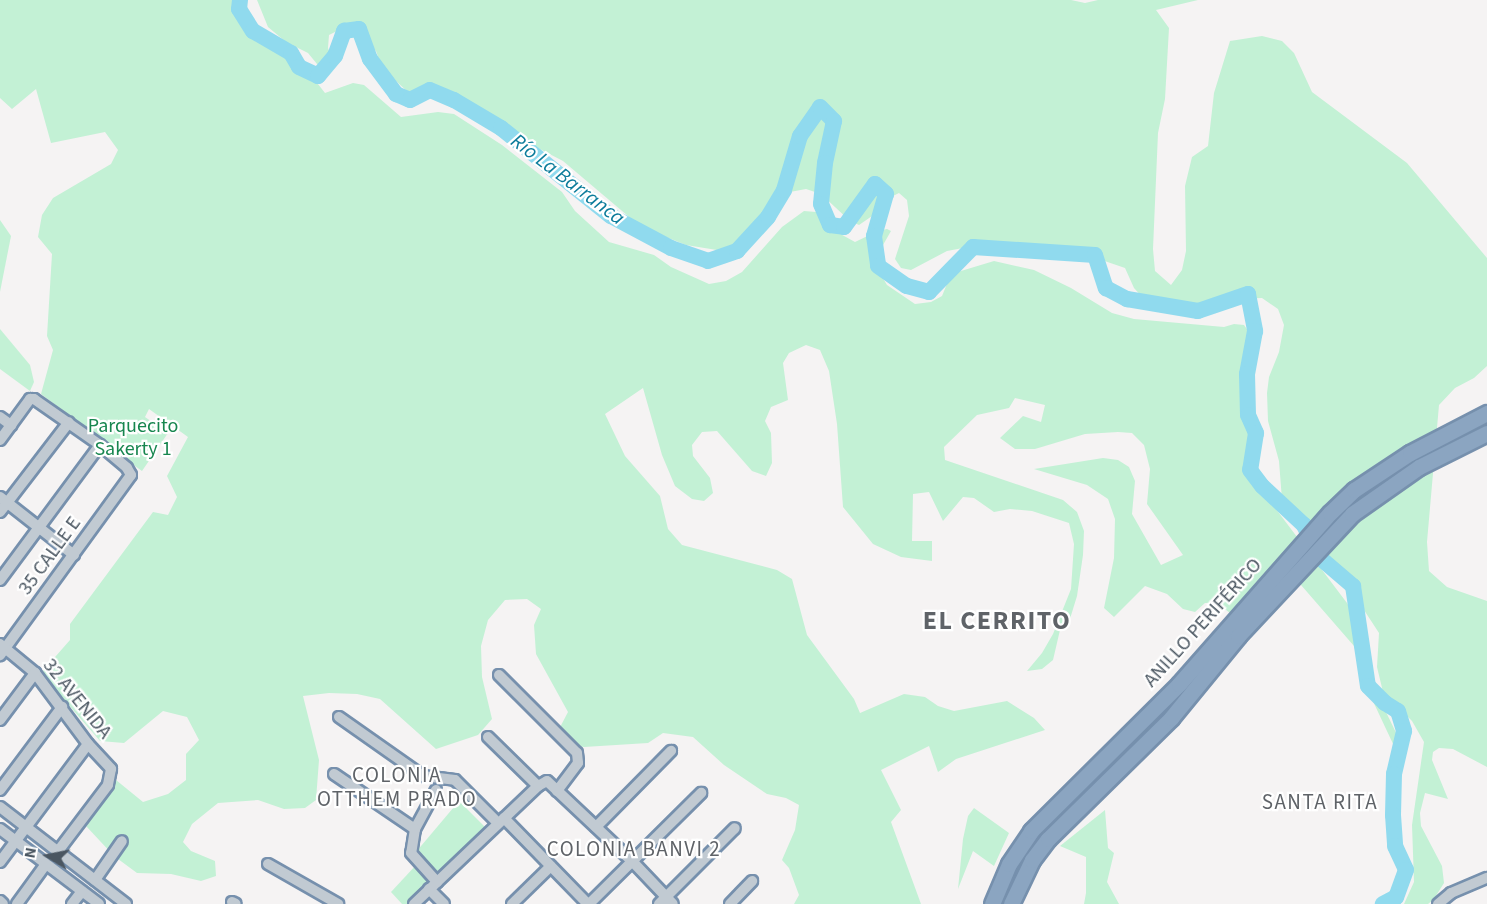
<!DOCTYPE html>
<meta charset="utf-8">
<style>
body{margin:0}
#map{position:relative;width:1487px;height:904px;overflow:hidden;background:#f5f3f3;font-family:"Source Sans 3",sans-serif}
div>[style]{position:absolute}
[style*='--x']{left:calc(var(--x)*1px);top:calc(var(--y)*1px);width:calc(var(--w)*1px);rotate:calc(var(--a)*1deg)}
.green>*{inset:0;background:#c3f1d5}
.river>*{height:16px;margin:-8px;padding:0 8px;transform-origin:8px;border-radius:8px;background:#90daee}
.roads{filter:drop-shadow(2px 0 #7690ad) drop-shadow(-2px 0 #7690ad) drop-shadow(0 2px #7690ad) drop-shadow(0 -2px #7690ad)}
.minor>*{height:10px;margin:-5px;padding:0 5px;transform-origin:5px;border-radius:5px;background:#c1cad2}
.highway>*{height:15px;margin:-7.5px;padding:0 7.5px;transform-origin:7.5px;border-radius:7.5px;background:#8ba5c1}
span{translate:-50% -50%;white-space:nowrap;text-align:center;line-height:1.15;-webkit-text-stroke:4.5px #fff;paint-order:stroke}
.park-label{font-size:20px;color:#17864f}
.street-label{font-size:20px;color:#4a5661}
.water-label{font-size:21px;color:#0c7c9b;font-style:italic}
.neighbourhood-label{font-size:21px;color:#5f6368;letter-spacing:1.5px}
.district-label{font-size:26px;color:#5f6368;font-weight:700;letter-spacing:1.5px}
.north{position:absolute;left:18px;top:826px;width:60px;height:60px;-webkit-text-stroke:4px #fff;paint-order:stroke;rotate:280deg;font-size:16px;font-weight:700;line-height:24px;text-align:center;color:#4a5661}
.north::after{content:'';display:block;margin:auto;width:21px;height:27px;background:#4a5661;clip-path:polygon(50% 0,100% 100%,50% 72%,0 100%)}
</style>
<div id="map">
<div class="green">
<i style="clip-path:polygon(0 0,236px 0,240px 18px,248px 35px,307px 70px,325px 93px,353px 83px,364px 85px,401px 117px,438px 112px,454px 114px,502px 145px,562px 192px,575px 211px,609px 242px,654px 255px,671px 267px,709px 284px,726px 281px,742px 272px,782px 227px,804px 211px,816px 212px,835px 231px,855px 242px,878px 231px,887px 229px,891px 231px,879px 252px,878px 270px,887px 285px,915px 304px,931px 302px,942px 296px,951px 274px,994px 261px,1034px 270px,1071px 288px,1112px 313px,1134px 319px,1224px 327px,1234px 324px,1244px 325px,1254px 339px,1257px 354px,1247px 415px,1253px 474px,1260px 488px,1347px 603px,1364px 634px,1372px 683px,1400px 741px,1402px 763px,1363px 680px,1354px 646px,1301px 585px,1288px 580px,1243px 613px,1230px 613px,1217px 603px,1205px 603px,1195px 612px,1183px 609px,1167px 594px,1145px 586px,1114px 617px,1104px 608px,1114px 558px,1115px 519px,1108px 499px,1087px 485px,1034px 469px,1103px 458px,1118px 460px,1129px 467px,1135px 481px,1132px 514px,1161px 565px,1183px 555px,1147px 504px,1150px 469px,1144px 445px,1132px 433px,1118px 432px,1085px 434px,1035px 449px,1015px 449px,1000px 438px,1023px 416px,1041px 422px,1045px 405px,1015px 398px,1009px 408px,977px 415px,944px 447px,945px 460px,1063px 500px,1077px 512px,1084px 531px,1083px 555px,1077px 596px,1069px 622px,1060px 630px,1053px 660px,1042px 669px,1027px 671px,1042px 653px,1053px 634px,1071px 589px,1074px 544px,1069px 523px,1032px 511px,1010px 509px,994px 512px,974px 498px,963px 497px,943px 521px,929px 492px,913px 494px,912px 541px,932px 541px,932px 561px,901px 557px,873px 544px,843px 507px,837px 424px,829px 371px,820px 350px,806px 345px,789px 353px,783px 363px,788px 400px,771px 407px,765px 421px,771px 433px,772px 463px,766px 476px,752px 471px,717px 431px,702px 432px,692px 445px,693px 456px,710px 478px,713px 493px,704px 501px,692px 499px,675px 486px,662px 455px,643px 388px,605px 414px,625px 456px,660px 496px,668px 529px,682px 545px,777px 570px,792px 579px,807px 635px,854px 699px,860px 713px,904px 694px,925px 697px,938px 706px,954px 711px,1007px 701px,1034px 718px,1045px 730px,956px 759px,938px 772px,929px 746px,881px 770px,901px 810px,891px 822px,921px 904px,794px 904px,799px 895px,789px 868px,782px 860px,795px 830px,799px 805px,786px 798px,767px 794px,724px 765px,693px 737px,663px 733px,648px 743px,584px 747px,563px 744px,557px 733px,568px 712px,536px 654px,534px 625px,541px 609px,527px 599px,505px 600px,488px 620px,481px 646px,482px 677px,492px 719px,478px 735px,436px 749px,380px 699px,357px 694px,329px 693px,303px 696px,319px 760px,316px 800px,305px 808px,284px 809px,258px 800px,218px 803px,192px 824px,183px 842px,191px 851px,215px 861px,216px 876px,201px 881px,171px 874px,137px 873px,114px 856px,86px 826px,116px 780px,143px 802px,168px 794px,186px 780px,186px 754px,199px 740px,187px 717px,163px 711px,124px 743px,100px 741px,41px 673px,70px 640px,70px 624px,153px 512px,168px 515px,177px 497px,167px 476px,188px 437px,149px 409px,145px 417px,168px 433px,142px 471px,83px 429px,74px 419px,41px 394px,53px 350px,47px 336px,52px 254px,38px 237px,42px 215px,53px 198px,111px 164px,118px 150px,105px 132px,51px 143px,36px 89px,12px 109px,0 98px)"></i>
<i style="clip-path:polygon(257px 0,1071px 0,1085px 3px,1098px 0,1198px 0,1156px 10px,1169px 28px,1165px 99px,1158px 133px,1153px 249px,1155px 271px,1171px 285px,1182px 270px,1186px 251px,1185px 186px,1192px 157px,1208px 146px,1214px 93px,1230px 41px,1262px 36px,1282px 41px,1294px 53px,1312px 92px,1407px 163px,1487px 258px,1487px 366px,1474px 378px,1455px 388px,1439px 405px,1427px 542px,1429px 571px,1447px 587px,1487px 601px,1487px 767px,1453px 749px,1439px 748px,1433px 752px,1432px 760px,1448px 799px,1425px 793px,1420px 813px,1421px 826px,1442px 866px,1444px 883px,1434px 899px,1428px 904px,1404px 904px,1414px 882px,1412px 825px,1424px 742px,1412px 721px,1383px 692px,1377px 667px,1379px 633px,1317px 538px,1282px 500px,1279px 461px,1268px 421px,1267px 393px,1269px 377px,1279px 352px,1284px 325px,1278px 309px,1262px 298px,1235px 299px,1211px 307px,1182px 304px,1164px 306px,1145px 300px,1134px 288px,1125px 268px,1093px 257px,963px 248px,947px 251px,911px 270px,901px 268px,895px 259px,909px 216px,907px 200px,899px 193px,883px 201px,875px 214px,859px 225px,850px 221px,821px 194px,806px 189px,790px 192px,754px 231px,723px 251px,686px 245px,641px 227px,563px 161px,536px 147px,475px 107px,450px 93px,426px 99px,410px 94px,382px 68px,376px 51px,356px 32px,343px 28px,329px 35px,328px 48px,335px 68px,328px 69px,317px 64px,308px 53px,286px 42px,268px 27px)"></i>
<i style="clip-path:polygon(0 220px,11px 236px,0 292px)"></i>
<i style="clip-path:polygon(0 329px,30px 365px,34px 382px,30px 391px,0 369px)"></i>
<i style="clip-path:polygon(459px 801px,485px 827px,438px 874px,416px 852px)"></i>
<i style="clip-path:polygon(974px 808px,1009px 833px,994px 866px,973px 851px,958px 889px,963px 839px,968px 816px)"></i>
<i style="clip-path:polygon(1105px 810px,1108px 848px,1114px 853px,1107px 882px,1119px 904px,1084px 904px,1086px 893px,1086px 857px,1060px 846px)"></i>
<i style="clip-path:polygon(417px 864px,432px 881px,408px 904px,402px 904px,391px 892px)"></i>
</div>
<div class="river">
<i style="--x:240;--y:0;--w:9;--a:96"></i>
<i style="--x:239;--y:9;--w:26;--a:58"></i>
<i style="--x:253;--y:31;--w:44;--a:30.1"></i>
<i style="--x:291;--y:53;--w:16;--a:60"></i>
<i style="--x:299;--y:67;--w:21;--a:25"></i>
<i style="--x:318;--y:76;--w:26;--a:-50"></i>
<i style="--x:335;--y:56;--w:27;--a:-70"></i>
<i style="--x:344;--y:31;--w:15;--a:-8"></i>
<i style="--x:359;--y:29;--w:32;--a:70"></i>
<i style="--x:370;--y:59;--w:44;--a:53.4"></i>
<i style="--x:396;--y:94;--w:15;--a:23"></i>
<i style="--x:410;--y:100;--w:22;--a:-27"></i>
<i style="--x:430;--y:90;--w:26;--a:23"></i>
<i style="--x:454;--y:100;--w:55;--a:30.8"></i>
<i style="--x:501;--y:128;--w:141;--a:38.7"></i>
<i style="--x:611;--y:216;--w:68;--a:28.1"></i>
<i style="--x:671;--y:248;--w:39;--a:19"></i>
<i style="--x:708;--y:261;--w:31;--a:-19"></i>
<i style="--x:737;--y:251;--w:46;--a:-47.6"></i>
<i style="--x:768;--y:217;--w:31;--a:-59"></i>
<i style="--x:784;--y:190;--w:56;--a:-73.5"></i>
<i style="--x:800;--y:136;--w:35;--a:-55"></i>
<i style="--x:820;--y:107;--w:20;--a:45"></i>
<i style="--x:834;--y:121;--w:43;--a:102.1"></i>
<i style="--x:825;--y:163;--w:41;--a:95.6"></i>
<i style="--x:821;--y:204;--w:23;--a:67"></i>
<i style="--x:830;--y:225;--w:14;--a:8"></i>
<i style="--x:844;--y:227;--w:53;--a:-54.2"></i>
<i style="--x:875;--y:184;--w:15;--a:42"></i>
<i style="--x:886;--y:194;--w:44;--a:105.9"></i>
<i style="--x:874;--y:236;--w:30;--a:82"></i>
<i style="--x:878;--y:266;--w:35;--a:35"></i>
<i style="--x:907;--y:286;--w:23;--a:15"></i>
<i style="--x:929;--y:292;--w:63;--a:-45.6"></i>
<i style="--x:973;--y:247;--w:122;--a:3.8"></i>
<i style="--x:1095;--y:255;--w:35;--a:72"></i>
<i style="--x:1106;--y:288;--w:24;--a:28"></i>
<i style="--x:1127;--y:299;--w:72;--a:9.6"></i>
<i style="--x:1198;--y:311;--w:53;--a:-18.8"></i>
<i style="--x:1248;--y:294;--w:38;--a:79"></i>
<i style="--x:1255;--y:331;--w:44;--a:100.5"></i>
<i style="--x:1247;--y:374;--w:41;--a:88.6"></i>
<i style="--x:1248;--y:415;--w:20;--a:66"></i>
<i style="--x:1256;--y:433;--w:37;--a:99"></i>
<i style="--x:1250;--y:470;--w:20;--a:53"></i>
<i style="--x:1262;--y:486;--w:57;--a:42.9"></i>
<i style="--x:1304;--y:525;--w:35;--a:65"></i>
<i style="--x:1319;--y:557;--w:45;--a:40.5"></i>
<i style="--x:1353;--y:586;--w:101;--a:81.5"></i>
<i style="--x:1368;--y:686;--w:24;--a:45"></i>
<i style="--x:1385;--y:703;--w:15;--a:32"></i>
<i style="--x:1398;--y:711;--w:21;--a:73"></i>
<i style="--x:1404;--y:731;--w:44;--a:103.1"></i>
<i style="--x:1394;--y:774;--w:41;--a:91.4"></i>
<i style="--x:1393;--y:815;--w:31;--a:86"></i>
<i style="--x:1395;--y:846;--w:26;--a:65"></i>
<i style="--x:1406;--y:870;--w:29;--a:110"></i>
<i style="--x:1396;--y:897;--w:15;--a:152"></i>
</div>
<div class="roads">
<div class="minor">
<i style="--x:0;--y:417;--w:14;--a:36"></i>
<i style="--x:0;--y:440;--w:51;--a:-53.8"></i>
<i style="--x:30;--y:399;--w:4;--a:0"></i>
<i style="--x:34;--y:399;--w:80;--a:34.9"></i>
<i style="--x:100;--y:445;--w:35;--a:40"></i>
<i style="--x:127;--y:468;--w:8;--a:60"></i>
<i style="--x:131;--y:475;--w:223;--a:126"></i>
<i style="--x:0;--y:497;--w:94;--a:38.1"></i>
<i style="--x:0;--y:512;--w:113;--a:-52.5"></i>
<i style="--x:0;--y:580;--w:168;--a:-53.5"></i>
<i style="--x:0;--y:644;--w:45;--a:39.6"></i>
<i style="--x:35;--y:673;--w:89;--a:53.3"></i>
<i style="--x:88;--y:744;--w:34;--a:47"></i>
<i style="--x:111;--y:769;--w:16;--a:101"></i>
<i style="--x:108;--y:785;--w:83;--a:127.1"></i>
<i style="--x:499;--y:675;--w:110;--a:45"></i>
<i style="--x:577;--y:753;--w:10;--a:84"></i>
<i style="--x:578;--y:763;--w:35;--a:127"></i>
<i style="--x:339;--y:717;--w:103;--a:35.1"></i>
<i style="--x:423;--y:776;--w:32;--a:7"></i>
<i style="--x:455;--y:780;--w:61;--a:45"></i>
<i style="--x:0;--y:720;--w:59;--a:-53.3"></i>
<i style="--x:488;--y:737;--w:70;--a:44.4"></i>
<i style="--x:334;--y:774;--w:98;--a:34.2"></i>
<i style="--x:0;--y:790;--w:104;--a:-53.2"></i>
<i style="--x:436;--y:790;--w:44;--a:118.3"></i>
<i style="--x:415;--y:829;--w:24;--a:99"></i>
<i style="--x:411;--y:853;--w:39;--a:48"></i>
<i style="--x:0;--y:807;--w:159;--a:37.6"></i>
<i style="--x:504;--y:818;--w:120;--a:45.7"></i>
<i style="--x:596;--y:827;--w:107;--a:-45.4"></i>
<i style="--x:0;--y:829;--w:124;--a:37.1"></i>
<i style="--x:0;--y:862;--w:147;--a:-53.3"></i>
<i style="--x:268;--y:864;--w:81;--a:29.7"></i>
<i style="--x:95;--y:880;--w:47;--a:-55.3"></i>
<i style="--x:429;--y:889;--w:21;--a:45"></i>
<i style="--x:0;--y:901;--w:4;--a:45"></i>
<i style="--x:232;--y:902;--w:4;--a:27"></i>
<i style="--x:17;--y:904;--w:49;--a:-54.1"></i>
<i style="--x:72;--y:904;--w:16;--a:-52"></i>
<i style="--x:414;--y:904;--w:171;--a:-43.6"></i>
<i style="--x:538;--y:786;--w:10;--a:-29"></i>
<i style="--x:547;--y:781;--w:117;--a:43.3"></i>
<i style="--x:632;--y:861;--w:59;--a:46.4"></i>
<i style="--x:512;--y:904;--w:54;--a:-44.3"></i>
<i style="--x:589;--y:904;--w:158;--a:-44.7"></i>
<i style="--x:659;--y:904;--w:107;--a:-45"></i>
<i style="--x:730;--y:904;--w:32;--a:-46"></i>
<i style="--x:1438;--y:904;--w:17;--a:-40"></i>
<i style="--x:1451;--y:893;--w:39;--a:-23"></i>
</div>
<div class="highway">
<i style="--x:992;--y:904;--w:43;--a:-67"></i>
<i style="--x:1009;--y:864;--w:40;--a:-56"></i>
<i style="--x:1031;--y:831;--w:209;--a:-44.8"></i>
<i style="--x:1179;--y:684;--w:228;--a:-48.6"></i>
<i style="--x:1330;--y:513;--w:33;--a:-44"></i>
<i style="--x:1354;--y:490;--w:67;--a:-33.5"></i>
<i style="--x:1410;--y:453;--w:87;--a:-27.5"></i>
<i style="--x:1011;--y:904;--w:49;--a:-64.5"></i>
<i style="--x:1032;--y:860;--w:26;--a:-53"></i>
<i style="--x:1048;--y:839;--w:173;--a:-44.5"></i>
<i style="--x:1171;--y:718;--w:106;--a:-50.7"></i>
<i style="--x:1238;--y:636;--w:167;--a:-46.9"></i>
<i style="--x:1352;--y:514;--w:82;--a:-35"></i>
<i style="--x:1419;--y:467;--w:76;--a:-26.6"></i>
</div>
</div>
<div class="park-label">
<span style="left:133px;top:438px">Parquecito<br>Sakerty 1</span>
</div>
<div class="street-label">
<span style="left:50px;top:556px;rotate:-54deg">35 CALLE E</span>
<span style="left:1203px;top:623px;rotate:-48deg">ANILLO PERIFÉRICO</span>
<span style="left:77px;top:699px;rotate:51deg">32 AVENIDA</span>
</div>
<div class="water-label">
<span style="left:568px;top:179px;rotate:37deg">Río La Barranca</span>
</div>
<div class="neighbourhood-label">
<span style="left:397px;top:787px">COLONIA<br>OTTHEM PRADO</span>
<span style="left:1320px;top:802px">SANTA RITA</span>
<span style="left:634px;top:849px">COLONIA BANVI 2</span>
</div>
<div class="district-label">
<span style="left:997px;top:621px">EL CERRITO</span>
</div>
<div class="north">N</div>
</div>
